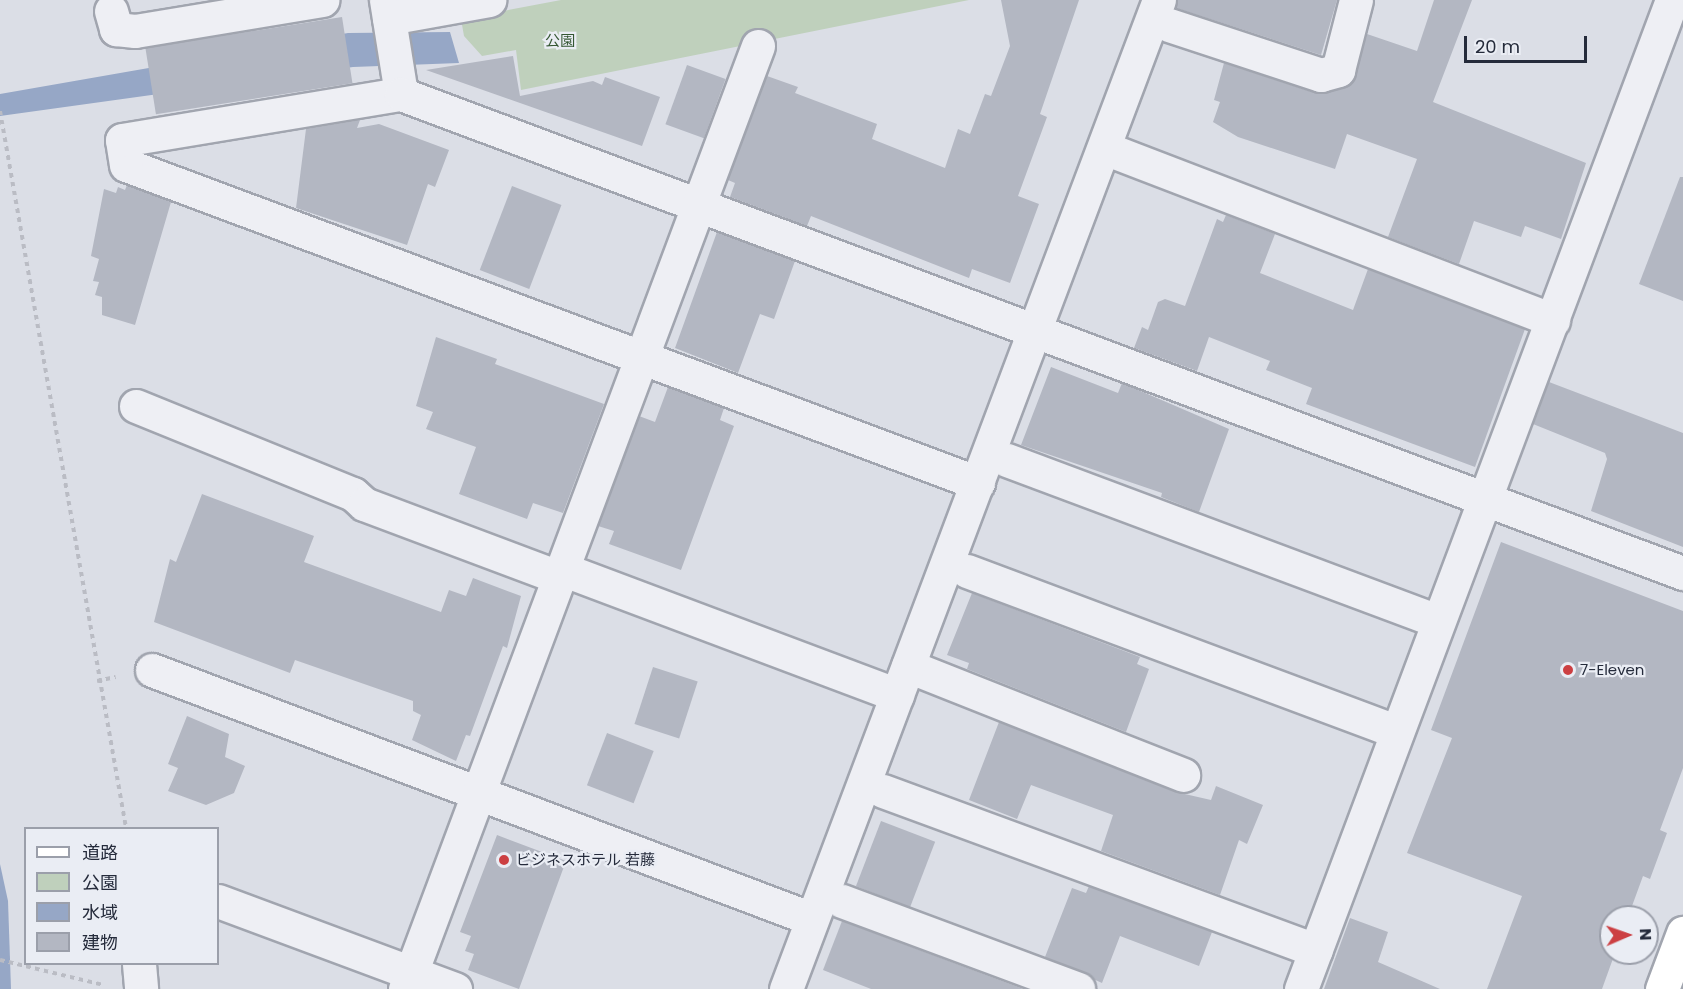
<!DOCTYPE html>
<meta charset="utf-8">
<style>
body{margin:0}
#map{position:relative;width:1683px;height:989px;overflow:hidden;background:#dbdee6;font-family:Poppins,"Noto Sans JP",sans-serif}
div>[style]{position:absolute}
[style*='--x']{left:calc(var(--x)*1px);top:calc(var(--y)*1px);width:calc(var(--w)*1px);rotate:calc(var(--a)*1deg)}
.green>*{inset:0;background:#bfd0bc}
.water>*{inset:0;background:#96a7c6}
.building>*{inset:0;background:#b3b7c2;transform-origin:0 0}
.path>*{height:4px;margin-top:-2px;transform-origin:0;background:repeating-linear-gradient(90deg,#babcc4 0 4.5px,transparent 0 9px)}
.roads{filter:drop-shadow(2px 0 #a1a5af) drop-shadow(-2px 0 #a1a5af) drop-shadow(0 2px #a1a5af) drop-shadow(0 -2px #a1a5af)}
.minor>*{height:33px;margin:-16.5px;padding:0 16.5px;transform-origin:16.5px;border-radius:16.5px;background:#eeeff4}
.major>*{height:33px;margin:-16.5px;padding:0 16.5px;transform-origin:16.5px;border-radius:16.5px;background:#fff}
.dots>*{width:16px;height:16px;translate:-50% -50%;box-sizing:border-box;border:3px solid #eaedf4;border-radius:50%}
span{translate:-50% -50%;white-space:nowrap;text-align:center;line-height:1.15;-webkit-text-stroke:4.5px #eaedf4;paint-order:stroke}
.park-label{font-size:15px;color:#355733}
.poi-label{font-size:15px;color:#252b3b}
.left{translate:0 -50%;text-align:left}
.legend{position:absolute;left:24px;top:827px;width:195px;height:138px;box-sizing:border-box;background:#eaedf4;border:2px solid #9b9faa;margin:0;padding:8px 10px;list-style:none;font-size:18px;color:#252b3b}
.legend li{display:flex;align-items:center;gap:12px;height:30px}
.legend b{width:30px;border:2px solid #9b9faa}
.north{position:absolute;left:1599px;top:905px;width:60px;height:60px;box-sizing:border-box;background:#eaedf4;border:2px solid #9b9faa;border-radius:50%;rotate:88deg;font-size:16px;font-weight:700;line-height:24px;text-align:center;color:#252b3b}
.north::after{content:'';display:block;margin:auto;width:21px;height:27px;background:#cc3f42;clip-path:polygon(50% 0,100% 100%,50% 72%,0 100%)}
.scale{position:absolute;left:1464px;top:36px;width:123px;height:27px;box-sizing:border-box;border:3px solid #252b3b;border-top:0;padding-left:8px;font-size:18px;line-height:21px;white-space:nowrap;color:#252b3b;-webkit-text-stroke:4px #eaedf4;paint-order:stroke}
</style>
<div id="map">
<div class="green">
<i style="clip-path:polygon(561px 0,969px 0,521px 90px,516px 50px,482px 56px,464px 36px,461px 19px)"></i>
</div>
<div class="water">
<i style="clip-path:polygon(450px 32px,459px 63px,353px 67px,0 116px,0 94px,348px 33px)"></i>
<i style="clip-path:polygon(0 864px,8px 901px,11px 989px,0 989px)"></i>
</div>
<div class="building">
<i style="clip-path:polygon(1001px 0,1079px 0,1040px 114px,1047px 117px,1018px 196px,1039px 204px,1010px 283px,972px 269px,969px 278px,811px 216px,807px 226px,730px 197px,735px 183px,728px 180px,767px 76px,798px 87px,795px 93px,877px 124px,872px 139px,945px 168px,958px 129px,970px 134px,985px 94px,991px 96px,1010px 46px)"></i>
<i style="clip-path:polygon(1177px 0,1337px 0,1321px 55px,1176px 8px)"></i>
<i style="clip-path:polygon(1434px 0,1472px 0,1433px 102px,1586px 163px,1561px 239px,1525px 226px,1521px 237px,1474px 221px,1459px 264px,1388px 237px,1417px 159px,1347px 134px,1335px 169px,1238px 137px,1213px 122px,1220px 102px,1214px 100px,1224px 63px,1315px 93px,1343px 88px,1356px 75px,1367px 34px,1417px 51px)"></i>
<i style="left:342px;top:17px;width:67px;height:199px;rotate:81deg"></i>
<i style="clip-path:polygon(513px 56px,520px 96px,593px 81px,602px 85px,605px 77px,660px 97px,642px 146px,426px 70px)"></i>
<i style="left:687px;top:65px;width:41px;height:63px;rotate:20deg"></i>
<i style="clip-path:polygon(360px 120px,357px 128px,379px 124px,449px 150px,435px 187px,428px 184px,407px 245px,296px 208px,306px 129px)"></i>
<i style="clip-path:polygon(1680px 177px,1683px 177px,1683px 301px,1639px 284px)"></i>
<i style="clip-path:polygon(127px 185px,171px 202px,135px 325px,102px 315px,102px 297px,95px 295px,99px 282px,93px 281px,99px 259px,91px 256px,104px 189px,116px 193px,118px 187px,125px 190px)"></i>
<i style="left:512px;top:186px;width:53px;height:90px;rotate:21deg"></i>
<i style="clip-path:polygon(1226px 215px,1275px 234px,1260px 273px,1353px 310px,1368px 269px,1525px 329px,1475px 467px,1306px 404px,1312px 388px,1266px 370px,1270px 361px,1209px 337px,1197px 371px,1134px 348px,1142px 327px,1148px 330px,1158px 302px,1165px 299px,1185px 306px,1217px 219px,1223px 222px)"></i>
<i style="clip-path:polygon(717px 232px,795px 261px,774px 319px,760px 314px,738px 373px,675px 348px)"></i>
<i style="clip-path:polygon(436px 337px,497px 359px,495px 364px,604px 404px,563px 513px,533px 503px,527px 519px,459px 494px,476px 447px,426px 429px,433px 412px,416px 406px)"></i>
<i style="clip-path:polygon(1051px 367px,1118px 393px,1122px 383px,1229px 429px,1199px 512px,1161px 497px,1162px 493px,1021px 445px)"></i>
<i style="clip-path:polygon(1549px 382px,1683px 433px,1683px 547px,1591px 511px,1607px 459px,1605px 453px,1533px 424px)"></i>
<i style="clip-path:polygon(668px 387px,724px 408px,720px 420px,734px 426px,681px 570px,609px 544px,614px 531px,598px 526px,639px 416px,655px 422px)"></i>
<i style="clip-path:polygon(202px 494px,314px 536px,304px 562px,441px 612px,449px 590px,466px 596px,473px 578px,521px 596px,507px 648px,503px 646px,470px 736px,466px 735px,456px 761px,412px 740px,421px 715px,413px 711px,413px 701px,295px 660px,290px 673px,154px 622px,170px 559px,176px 562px)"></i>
<i style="clip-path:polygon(1501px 542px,1683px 611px,1683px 768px,1660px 830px,1667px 833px,1650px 879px,1643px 876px,1628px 917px,1611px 917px,1611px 953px,1615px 953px,1602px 989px,1487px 989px,1522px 896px,1407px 853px,1452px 738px,1431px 730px)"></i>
<i style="clip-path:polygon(972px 593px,1140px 657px,1137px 664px,1149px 669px,1126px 732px,967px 669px,969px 663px,947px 655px)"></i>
<i style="left:653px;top:667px;width:47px;height:60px;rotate:18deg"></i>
<i style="clip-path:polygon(187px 716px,229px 734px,225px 757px,245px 766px,234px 793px,206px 805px,168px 791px,178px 768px,168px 764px)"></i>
<i style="clip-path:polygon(999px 722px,1176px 792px,1211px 800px,1216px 786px,1263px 805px,1247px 844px,1239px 840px,1220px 895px,1101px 851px,1113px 815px,1031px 785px,1017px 819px,969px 800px)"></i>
<i style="left:607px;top:733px;width:50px;height:56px;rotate:21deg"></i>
<i style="left:881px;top:821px;width:58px;height:70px;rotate:21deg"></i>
<i style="clip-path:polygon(497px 835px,566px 861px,519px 989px,468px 970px,474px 954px,465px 951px,471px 936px,460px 932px)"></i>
<i style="clip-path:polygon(1089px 886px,1212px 932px,1199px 966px,1120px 936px,1102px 983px,1045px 957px,1072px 888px,1086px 893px)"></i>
<i style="clip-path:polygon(1350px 918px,1388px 932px,1378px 962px,1440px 989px,1324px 989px)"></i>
<i style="clip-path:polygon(842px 921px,1023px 989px,871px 989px,823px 970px)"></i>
</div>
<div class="path">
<i style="--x:0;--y:111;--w:728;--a:80.03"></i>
<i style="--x:97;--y:681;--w:19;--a:-12"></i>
<i style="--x:0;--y:960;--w:106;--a:13.6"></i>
</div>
<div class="roads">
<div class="minor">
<i style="--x:386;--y:0;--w:95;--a:80.9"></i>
<i style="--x:111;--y:11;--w:19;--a:74"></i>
<i style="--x:116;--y:29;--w:19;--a:6"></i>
<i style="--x:135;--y:31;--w:190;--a:-9.4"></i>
<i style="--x:389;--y:18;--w:102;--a:-10.2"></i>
<i style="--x:1169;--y:25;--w:160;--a:18.2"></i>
<i style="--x:1321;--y:75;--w:18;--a:-16"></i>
<i style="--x:1338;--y:70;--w:72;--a:-75.6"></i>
<i style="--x:1120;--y:154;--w:464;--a:21"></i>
<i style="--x:136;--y:406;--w:234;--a:22.1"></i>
<i style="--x:353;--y:494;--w:15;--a:42"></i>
<i style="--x:364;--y:504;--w:207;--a:20.6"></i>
<i style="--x:1007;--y:460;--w:460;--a:20.5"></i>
<i style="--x:978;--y:483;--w:909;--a:-159.53"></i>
<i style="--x:126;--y:165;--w:25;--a:-99"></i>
<i style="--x:122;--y:140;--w:283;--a:-9.4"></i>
<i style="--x:401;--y:94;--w:1369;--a:20.49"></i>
<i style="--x:562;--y:569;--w:358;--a:20.6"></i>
<i style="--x:967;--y:571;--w:459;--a:20.5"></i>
<i style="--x:908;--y:666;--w:296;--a:21.6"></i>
<i style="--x:152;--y:670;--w:705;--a:20.67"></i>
<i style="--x:883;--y:791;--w:461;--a:20.2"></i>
<i style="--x:218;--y:901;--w:253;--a:20.4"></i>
<i style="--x:842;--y:901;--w:252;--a:20.4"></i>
<i style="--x:139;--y:964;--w:25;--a:85"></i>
<i style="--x:405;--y:989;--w:1007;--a:-69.48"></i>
<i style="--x:786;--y:989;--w:1057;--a:-69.34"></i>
<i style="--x:1301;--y:989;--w:1056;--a:-69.44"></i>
</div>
<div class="major">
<i style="--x:1662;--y:989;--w:60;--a:-69.4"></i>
</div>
</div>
<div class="dots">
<i style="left:1568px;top:670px;background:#cc3f42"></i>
<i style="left:504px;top:860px;background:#cc3f42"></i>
</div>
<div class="park-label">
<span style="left:560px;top:41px">公園</span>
</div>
<div class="poi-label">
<span class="left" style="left:1580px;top:670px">7-Eleven</span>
<span class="left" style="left:516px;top:860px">ビジネスホテル 若藤</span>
</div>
<ul class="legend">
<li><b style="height:8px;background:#fff"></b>道路</li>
<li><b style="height:16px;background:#bfd0bc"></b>公園</li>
<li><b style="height:16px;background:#96a7c6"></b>水域</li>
<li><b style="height:16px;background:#b3b7c2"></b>建物</li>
</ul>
<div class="north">N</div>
<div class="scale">20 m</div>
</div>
